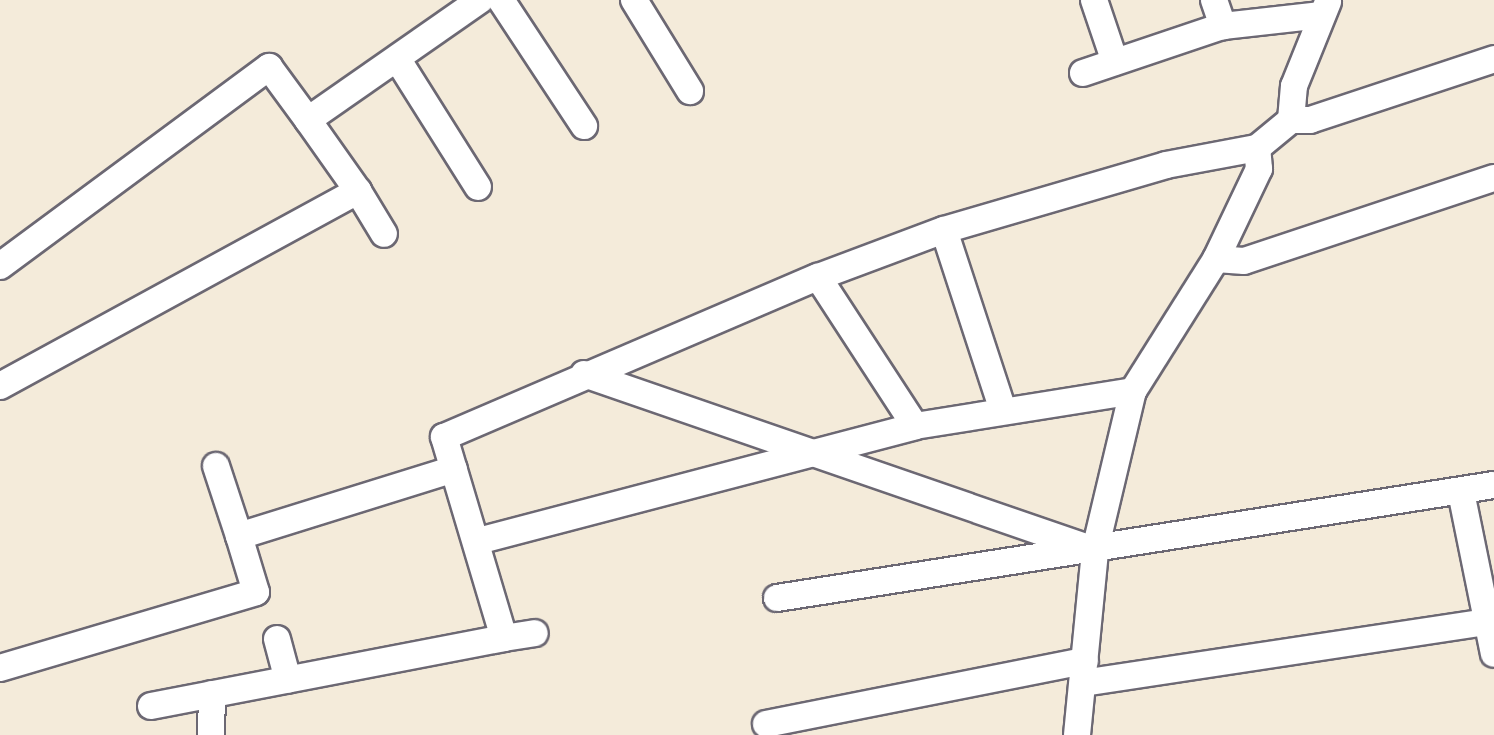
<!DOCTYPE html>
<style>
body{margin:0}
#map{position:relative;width:1494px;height:735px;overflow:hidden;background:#f4ebda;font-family:Delius,sans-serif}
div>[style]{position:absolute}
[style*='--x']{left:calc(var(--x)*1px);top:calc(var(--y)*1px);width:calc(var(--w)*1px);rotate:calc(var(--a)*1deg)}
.roads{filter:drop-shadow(2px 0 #6c6873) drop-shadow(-2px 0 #6c6873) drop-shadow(0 2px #6c6873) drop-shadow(0 -2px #6c6873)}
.minor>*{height:26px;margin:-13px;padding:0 13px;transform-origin:13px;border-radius:13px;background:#fff}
span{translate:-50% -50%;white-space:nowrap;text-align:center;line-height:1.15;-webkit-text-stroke:7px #f6f6f2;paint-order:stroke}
</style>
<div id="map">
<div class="roads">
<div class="minor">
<i style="--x:501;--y:0;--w:151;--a:56.6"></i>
<i style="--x:634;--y:0;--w:107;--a:58.4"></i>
<i style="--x:1094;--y:0;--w:65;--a:71.3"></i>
<i style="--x:1214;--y:0;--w:28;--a:71"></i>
<i style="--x:398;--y:60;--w:150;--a:57.8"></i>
<i style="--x:1083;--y:73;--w:148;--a:-18.6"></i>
<i style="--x:1223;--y:26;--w:99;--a:-6.4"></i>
<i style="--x:1291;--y:120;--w:34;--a:-85"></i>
<i style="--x:1294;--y:86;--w:91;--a:-68"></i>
<i style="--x:358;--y:191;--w:50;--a:58.8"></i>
<i style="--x:944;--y:230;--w:189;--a:71.9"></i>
<i style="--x:1216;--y:259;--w:28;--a:4"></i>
<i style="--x:1244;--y:261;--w:263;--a:-18.4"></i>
<i style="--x:0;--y:266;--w:335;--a:-36.5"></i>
<i style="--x:269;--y:67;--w:66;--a:53.7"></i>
<i style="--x:818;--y:277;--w:178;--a:56.9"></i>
<i style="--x:915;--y:426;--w:221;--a:-9.1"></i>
<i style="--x:584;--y:374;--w:536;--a:19.04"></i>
<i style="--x:0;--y:386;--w:408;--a:-28.6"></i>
<i style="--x:358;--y:191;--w:87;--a:-125.2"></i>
<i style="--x:308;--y:120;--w:210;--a:-34.9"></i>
<i style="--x:216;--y:466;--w:74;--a:71.8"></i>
<i style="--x:1461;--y:492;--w:165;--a:78.5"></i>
<i style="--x:478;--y:541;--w:452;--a:-14.7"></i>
<i style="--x:777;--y:598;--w:726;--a:-8.96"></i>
<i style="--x:504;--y:638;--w:31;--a:-9"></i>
<i style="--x:277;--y:639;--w:42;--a:75"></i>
<i style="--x:0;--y:668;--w:267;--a:-16.5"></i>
<i style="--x:256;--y:592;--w:59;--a:-106.9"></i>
<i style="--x:239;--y:536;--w:225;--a:-17.3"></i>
<i style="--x:1083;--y:683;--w:410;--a:-8.6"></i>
<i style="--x:151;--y:706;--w:359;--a:-10.9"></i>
<i style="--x:504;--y:638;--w:210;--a:-106.6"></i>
<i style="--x:444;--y:437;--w:407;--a:-23.2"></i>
<i style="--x:818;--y:277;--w:134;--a:-20.5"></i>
<i style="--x:944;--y:230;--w:231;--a:-16.3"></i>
<i style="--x:1166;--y:165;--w:93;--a:-10.6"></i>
<i style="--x:1257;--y:148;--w:44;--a:-39.5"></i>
<i style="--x:1291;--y:120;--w:19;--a:0"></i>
<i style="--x:1310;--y:120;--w:194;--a:-18.3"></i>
<i style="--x:766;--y:724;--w:325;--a:-11.2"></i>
<i style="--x:211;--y:735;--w:41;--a:-88.6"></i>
<i style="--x:1077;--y:735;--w:186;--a:-84.4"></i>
<i style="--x:1095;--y:550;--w:163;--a:-76.6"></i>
<i style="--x:1133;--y:391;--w:156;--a:-57.8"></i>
<i style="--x:1216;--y:259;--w:100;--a:-64.5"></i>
<i style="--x:1259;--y:169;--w:21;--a:-95"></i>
</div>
</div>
</div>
